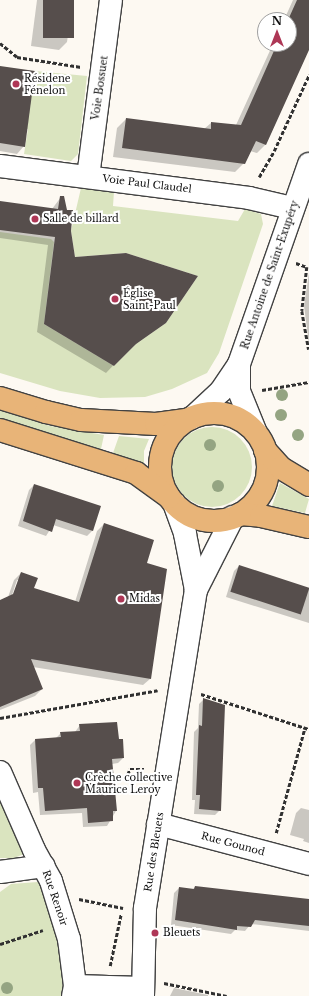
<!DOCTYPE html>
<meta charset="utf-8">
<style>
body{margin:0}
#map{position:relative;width:309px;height:996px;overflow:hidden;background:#fdf9f2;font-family:"Libre Baskerville",serif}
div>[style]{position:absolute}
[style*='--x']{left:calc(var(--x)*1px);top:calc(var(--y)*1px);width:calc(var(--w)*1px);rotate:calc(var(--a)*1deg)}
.green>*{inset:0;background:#dae4bf}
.round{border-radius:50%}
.shadow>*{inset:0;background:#0003}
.building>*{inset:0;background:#564e4c;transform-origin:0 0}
.path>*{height:2.5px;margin-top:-1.25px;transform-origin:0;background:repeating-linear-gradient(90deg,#313131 0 4px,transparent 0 6px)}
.roads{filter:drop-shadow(1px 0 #424242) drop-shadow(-1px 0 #424242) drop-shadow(0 1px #424242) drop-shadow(0 -1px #424242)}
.minor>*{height:22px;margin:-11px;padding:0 11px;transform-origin:11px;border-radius:11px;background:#fff}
.major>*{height:22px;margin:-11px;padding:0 11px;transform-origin:11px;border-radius:11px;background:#e8b478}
.major>.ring{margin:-11px;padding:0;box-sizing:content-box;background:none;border:22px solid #e8b478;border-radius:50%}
.trees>*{width:12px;height:12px;margin:-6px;border-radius:50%;background:#94a482}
.dots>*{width:11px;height:11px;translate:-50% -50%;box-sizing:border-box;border:2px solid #fff;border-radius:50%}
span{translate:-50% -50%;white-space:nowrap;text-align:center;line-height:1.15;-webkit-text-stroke:4px #fff;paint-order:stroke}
.poi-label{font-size:10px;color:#0f0f0f}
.left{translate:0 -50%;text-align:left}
.street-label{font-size:10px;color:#0f0f0f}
.north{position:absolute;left:257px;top:12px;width:40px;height:40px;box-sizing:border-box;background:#fff;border:1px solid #9f9f9f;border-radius:50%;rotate:0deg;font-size:11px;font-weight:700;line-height:16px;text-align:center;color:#0f0f0f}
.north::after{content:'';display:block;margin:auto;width:14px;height:18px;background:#ae3756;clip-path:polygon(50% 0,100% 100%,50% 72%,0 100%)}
</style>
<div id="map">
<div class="green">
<i style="clip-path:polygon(35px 71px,87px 76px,78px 154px,71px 161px,24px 154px,28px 129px,0 125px,30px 101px)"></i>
<i style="clip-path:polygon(81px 188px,114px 192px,113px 206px,238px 221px,245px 209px,261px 214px,263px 224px,219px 353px,207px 373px,172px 389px,145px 397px,100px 398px,60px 391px,0 373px,0 232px,51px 239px,54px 242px,44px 324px,114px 366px,136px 344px,166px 323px,198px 276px,126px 253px,75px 257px,71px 231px)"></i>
<i style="clip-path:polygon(0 410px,50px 426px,104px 435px,101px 449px,0 419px)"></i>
<i class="round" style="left:172px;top:427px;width:80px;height:80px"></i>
<i style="clip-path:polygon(119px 436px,149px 439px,144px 451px,144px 465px,113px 453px)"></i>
<i style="clip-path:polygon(280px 483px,309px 499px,305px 513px,272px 506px)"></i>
<i style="clip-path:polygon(0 772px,34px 850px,14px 858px,0 858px)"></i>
<i style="clip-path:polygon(51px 881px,73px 996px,0 996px,0 892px,11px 884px)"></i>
</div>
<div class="shadow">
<i style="clip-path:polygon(37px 0,73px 0,67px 42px,59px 50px,31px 46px)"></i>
<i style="clip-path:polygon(293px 0,309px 0,309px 48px,266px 144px,257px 153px,250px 151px,244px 163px,235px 172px,113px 157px,117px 128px,126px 119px,204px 129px,211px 123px,236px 125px,273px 44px,289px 44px,289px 20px,284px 20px)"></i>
<i style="clip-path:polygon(0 67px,24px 146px,17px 154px,0 151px)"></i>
<i style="clip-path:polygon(61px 197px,74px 258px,165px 322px,127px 351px,106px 373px,37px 332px,48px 245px,0 238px,0 202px,52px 209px)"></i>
<i style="clip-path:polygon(309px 273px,309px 344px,304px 306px)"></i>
<i style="clip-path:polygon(34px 485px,100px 507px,92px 531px,87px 536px,53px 525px,46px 536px,18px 526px,29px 490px)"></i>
<i style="clip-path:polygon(evenodd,104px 524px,150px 679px,143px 685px,33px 667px,42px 689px,35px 696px,0 710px,0 601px,8px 597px,14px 580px,21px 573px,33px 589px,75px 602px,97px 531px,104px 524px,17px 580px,19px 580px,13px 599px,11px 598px,17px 580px)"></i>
<i style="clip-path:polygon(239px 566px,309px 589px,309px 623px,226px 597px,234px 571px)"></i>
<i style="clip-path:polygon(204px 699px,220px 810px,215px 815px,194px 814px,195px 800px,192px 800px,194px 732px,198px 728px,199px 704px)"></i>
<i style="clip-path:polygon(80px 725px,118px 740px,123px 758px,118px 763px,112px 764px,116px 811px,107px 826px,83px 827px,82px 813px,40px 815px,38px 792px,33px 793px,30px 745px,35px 740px,56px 738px,61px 733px,75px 732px)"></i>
<i style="clip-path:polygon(301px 808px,309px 810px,309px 843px,303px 841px,304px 839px,290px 835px,296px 813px)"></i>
<i style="clip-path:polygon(195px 887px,309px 900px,309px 931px,251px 924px,245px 931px,235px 930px,231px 934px,171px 925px,174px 893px,179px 888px,192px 890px)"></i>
<i style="clip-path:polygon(174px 988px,208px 995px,208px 996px,170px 996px)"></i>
</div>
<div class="building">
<i style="left:43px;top:0;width:31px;height:38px"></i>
<i style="clip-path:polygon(297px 0,309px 0,309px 50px,266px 145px,256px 141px,245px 164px,122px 148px,126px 118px,211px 129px,211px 122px,241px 125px,277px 44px,289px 44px,288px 20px)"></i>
<i style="clip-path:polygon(0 66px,35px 71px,25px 147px,0 143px)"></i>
<i style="clip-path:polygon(60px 196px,64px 196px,67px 210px,73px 210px,71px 231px,75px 257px,126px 253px,198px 276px,166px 323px,136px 344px,114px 366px,44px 324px,55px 237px,0 230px,0 201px,58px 209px)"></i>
<i style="clip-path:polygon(34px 484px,101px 506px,93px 531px,56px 519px,52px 532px,23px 521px)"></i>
<i style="clip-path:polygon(104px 523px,154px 540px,147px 563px,167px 569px,151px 679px,31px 659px,43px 689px,0 707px,0 600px,13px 594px,21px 572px,38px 578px,34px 588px,79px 602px)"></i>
<i style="left:239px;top:565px;width:74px;height:28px;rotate:18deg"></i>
<i style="clip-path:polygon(203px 698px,225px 705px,221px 811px,199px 809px,200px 795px,196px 795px,199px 725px,202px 726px)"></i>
<i style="clip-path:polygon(117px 722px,119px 739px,123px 739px,124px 758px,112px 759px,117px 811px,113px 811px,113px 821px,88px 823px,87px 808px,45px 811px,43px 788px,38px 788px,35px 739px,61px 737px,60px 732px,80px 731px,79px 724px)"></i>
<i style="clip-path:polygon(195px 886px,309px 899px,309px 926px,255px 920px,251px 927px,237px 926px,237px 930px,175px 920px,179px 887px,194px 889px)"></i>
</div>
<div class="path">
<i style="--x:0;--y:43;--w:22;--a:39"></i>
<i style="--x:17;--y:57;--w:65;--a:8.9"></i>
<i style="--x:259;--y:177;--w:30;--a:-60"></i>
<i style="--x:274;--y:151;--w:84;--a:-65.3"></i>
<i style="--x:296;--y:263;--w:12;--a:20"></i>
<i style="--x:307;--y:267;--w:44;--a:96.5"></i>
<i style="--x:302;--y:311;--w:39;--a:80"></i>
<i style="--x:262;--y:390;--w:48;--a:-9.7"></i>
<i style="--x:201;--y:694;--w:114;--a:18"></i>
<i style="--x:0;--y:718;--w:160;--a:-10"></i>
<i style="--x:125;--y:780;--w:12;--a:-66"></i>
<i style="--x:130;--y:769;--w:14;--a:0"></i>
<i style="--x:276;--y:833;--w:110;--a:-74.7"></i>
<i style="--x:79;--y:899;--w:45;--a:11.6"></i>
<i style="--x:0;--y:944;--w:45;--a:-18"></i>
<i style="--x:110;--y:966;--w:53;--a:-78.1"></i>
<i style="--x:164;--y:983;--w:64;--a:11.7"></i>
</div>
<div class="roads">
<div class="minor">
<i style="--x:0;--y:166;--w:251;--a:7.3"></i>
<i style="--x:249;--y:198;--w:44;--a:13.1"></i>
<i style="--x:88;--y:177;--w:178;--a:-82.6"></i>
<i style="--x:239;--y:364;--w:27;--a:90"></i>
<i style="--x:239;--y:391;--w:45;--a:68"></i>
<i style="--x:192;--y:418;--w:40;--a:-43"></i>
<i style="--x:221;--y:391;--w:32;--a:-56"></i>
<i style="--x:239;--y:364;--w:212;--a:-70.7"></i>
<i style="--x:174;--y:503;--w:33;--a:70"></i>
<i style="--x:185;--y:534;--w:57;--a:78.9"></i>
<i style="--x:0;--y:772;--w:85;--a:66.4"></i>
<i style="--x:34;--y:850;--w:35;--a:61"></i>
<i style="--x:51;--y:881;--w:61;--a:72.8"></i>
<i style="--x:69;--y:939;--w:47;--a:82.7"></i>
<i style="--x:75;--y:986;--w:10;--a:101"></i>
<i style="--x:158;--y:824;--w:156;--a:14.8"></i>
<i style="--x:0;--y:872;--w:44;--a:-7.8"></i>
<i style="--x:75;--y:986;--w:68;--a:1.7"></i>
<i style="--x:143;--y:996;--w:88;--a:-88.7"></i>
<i style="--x:145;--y:908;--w:322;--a:-80.9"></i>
<i style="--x:196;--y:590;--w:82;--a:-63.1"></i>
</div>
<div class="major">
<i style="--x:0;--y:398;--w:48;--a:16.9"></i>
<i style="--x:46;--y:412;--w:36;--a:13"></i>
<i style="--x:81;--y:420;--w:75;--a:3.1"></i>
<i style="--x:156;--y:424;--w:30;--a:-8"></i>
<i class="ring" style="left:160px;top:413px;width:86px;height:86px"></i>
<i style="--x:0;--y:430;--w:143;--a:17.5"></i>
<i style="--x:136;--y:473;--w:41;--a:36"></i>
<i style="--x:265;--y:450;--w:24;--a:48"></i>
<i style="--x:281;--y:468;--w:33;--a:31"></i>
<i style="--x:240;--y:514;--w:21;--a:5"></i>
<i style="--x:261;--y:516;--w:49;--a:12.9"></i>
</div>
</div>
<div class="trees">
<i style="left:282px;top:395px"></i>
<i style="left:281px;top:415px"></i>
<i style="left:298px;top:435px"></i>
<i style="left:210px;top:445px"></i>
<i style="left:218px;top:486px"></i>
<i style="left:7px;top:988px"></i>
</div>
<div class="dots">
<i style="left:16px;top:84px;background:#ae3756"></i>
<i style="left:35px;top:219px;background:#ae3756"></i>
<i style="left:115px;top:299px;background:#ae3756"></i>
<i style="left:121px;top:599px;background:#ae3756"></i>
<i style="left:77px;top:783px;background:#ae3756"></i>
<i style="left:155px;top:933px;background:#ae3756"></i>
</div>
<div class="poi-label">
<span class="left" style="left:24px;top:84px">Résidene<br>Fénelon</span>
<span class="left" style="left:43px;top:219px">Salle de billard</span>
<span class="left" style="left:123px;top:299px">Église<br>Saint-Paul</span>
<span class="left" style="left:129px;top:599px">Midas</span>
<span class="left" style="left:85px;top:783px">Crèche collective<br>Maurice Leroy</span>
<span class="left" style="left:163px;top:933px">Bleuets</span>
</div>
<div class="street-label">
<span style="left:100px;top:88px;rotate:-82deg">Voie Bossuet</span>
<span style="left:147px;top:184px;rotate:7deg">Voie Paul Claudel</span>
<span style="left:270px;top:275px;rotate:-71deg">Rue Antoine de Saint-Exupéry</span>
<span style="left:233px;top:844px;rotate:15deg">Rue Gounod</span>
<span style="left:154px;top:852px;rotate:-81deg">Rue des Bleuets</span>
<span style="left:55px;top:898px;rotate:71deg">Rue Renoir</span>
</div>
<div class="north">N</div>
</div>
